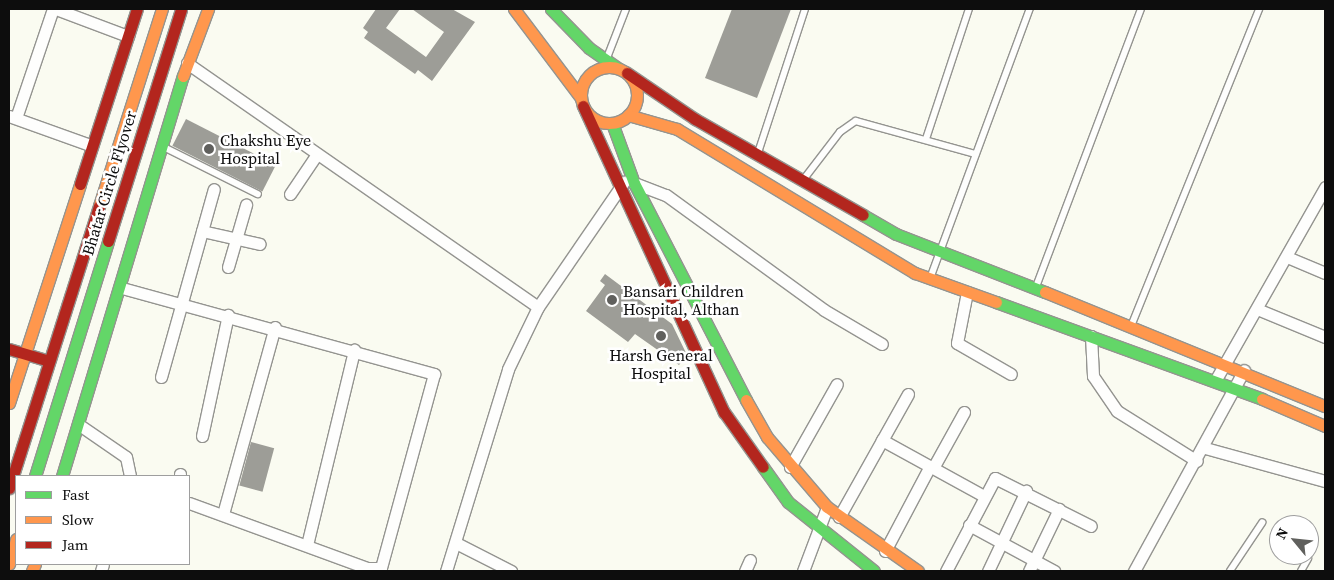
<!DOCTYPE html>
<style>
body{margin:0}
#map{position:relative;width:1334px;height:580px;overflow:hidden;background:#fafbf1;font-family:"Source Serif 4",serif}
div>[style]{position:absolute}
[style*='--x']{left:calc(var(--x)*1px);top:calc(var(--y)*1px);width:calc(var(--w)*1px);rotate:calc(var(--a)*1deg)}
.building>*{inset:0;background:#9d9d97;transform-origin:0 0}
.roads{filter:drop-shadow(1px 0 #949490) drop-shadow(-1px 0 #949490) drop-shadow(0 1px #949490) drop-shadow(0 -1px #949490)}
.lane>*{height:5.5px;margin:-2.75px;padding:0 2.75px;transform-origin:2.75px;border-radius:2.75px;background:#fefefd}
.street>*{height:11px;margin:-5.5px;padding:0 5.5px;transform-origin:5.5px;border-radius:5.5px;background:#fefefd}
.fast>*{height:11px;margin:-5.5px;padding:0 5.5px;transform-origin:5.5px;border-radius:5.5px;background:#63d668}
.slow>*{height:11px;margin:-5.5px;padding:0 5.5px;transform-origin:5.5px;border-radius:5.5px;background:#ff974d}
.slow>.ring{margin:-5.5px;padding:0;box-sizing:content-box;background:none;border:11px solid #ff974d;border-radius:50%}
.jam>*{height:11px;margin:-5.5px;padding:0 5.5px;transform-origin:5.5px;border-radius:5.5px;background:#b3261e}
.dots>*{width:14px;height:14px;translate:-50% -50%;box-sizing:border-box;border:2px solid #fff;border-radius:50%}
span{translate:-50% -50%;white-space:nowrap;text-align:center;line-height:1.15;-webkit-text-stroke:5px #fff;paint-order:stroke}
.poi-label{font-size:16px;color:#0d0d0d}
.left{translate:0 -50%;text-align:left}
.street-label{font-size:16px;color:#0d0d0d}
.frame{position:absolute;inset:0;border:10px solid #0d0d0d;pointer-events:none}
.legend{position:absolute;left:15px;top:475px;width:175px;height:90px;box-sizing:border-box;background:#fff;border:1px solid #9e9e9e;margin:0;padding:6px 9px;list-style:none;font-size:15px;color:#0d0d0d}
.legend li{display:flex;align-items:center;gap:10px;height:25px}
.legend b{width:25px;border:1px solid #9e9e9e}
.north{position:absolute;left:1269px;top:515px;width:50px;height:50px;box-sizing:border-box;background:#fff;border:1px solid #9e9e9e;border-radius:50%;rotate:298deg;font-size:14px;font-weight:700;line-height:20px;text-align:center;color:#0d0d0d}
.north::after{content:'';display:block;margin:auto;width:18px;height:22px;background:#60605d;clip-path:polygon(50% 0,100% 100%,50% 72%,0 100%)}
</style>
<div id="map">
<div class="building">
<i style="clip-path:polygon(376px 9px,400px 9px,386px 28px,426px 57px,444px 32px,412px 9px,452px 9px,475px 22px,432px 81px,418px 70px,415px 74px,364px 38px,368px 32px,363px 28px)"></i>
<i style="clip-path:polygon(732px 9px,791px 9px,757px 98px,705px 78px)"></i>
<i style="left:186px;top:119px;width:101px;height:30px;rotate:27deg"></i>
<i style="clip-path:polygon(605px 274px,672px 324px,687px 355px,679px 365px,635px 334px,628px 342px,586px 311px,605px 285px,600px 281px)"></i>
<i style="left:251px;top:442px;width:24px;height:45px;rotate:15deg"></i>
</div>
<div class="roads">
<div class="lane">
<i style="--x:607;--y:58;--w:53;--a:-68.8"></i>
<i style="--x:926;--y:139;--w:137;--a:-71.7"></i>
<i style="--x:164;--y:147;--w:105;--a:26.6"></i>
<i style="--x:758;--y:153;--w:151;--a:-71.9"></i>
<i style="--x:804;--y:179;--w:59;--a:-52.5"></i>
<i style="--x:840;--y:132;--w:19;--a:-35"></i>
<i style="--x:856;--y:121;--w:124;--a:15.4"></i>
<i style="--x:931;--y:276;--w:285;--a:-69.7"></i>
<i style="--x:1036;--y:287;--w:297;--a:-69.3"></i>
<i style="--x:1132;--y:324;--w:340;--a:-68"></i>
<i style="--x:1230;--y:571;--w:58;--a:-56.3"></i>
<i style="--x:1301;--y:571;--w:14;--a:-60"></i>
</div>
<div class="street">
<i style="--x:56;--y:9;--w:77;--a:20.6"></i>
<i style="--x:187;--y:63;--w:427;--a:34.8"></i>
<i style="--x:9;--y:116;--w:86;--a:19.7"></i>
<i style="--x:16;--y:118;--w:115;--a:-71.3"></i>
<i style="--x:634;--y:183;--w:34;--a:21"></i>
<i style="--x:666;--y:195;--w:195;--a:36"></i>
<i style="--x:824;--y:310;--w:67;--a:30.4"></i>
<i style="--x:290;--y:194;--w:48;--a:-56"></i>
<i style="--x:202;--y:231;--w:59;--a:12.6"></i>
<i style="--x:1287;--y:257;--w:41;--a:22.8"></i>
<i style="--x:228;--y:267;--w:65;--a:-73.8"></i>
<i style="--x:122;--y:288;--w:324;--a:15.4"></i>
<i style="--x:434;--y:374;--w:201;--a:105.3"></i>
<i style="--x:381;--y:568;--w:14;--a:180"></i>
<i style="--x:367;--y:568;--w:189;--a:-159.9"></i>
<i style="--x:967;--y:292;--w:52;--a:101.1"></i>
<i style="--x:957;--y:343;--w:62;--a:29.9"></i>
<i style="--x:1257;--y:309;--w:74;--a:22.4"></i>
<i style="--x:1091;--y:336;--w:40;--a:87.1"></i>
<i style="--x:1093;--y:376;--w:42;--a:55.6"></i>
<i style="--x:1117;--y:411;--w:94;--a:32"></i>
<i style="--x:161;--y:377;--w:195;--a:-74.3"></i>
<i style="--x:1215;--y:381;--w:223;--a:-60.4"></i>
<i style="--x:78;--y:424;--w:58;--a:34.5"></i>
<i style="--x:126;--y:457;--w:19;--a:78"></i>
<i style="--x:202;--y:436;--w:124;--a:-77.9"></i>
<i style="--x:882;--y:440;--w:116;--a:28.8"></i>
<i style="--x:1205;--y:448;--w:124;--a:15.4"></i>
<i style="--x:790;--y:467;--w:95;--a:-60.5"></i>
<i style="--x:933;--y:468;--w:64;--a:-61"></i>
<i style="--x:180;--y:476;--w:2;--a:-90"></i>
<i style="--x:223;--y:514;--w:194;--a:-74.5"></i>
<i style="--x:839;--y:517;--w:141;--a:-60.7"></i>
<i style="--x:969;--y:525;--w:97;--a:28.4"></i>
<i style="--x:456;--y:543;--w:62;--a:27"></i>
<i style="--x:307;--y:545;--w:201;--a:-76.4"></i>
<i style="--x:885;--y:551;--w:96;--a:-62.1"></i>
<i style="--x:101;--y:571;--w:7;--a:-74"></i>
<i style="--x:446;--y:571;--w:211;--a:-72.9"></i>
<i style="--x:508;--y:369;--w:69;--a:-64.2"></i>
<i style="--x:538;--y:307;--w:152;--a:-55.5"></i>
<i style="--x:745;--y:571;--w:12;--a:-66"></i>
<i style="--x:803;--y:571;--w:68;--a:-69.4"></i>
<i style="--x:946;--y:571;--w:105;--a:-62.2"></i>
<i style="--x:995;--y:478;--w:107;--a:26.6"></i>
<i style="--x:988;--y:571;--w:89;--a:-64.6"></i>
<i style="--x:1029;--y:571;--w:69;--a:-64.2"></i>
<i style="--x:1134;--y:571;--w:229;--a:-61.3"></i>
</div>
<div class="fast">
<i style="--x:551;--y:9;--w:54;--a:45.7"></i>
<i style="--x:589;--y:48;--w:35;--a:35"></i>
<i style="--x:612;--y:123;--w:64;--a:69.9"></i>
<i style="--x:634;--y:183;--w:244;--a:62.7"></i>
<i style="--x:863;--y:215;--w:38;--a:30"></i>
<i style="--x:896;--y:234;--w:160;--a:21.3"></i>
<i style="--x:996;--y:302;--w:283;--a:20"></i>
<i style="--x:763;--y:467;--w:43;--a:54.5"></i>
<i style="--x:788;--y:502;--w:110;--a:38.7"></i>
<i style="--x:35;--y:476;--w:246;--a:-72.7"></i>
<i style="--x:62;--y:476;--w:418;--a:-73.2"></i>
</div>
<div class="slow">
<i style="--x:514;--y:9;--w:111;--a:53"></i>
<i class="ring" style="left:581px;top:67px;width:45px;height:45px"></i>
<i style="--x:183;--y:76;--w:72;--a:-69.5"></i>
<i style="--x:628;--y:115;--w:51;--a:15.9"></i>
<i style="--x:677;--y:129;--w:278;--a:31.2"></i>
<i style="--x:915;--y:273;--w:86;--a:19.7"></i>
<i style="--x:99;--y:206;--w:207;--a:-72.3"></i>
<i style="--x:1045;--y:292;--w:302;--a:22.2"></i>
<i style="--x:1262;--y:399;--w:69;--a:23.2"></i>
<i style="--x:746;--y:400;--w:43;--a:60.4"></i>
<i style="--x:767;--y:437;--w:92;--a:49.4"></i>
<i style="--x:827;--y:507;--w:111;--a:35.1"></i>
<i style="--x:9;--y:403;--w:230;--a:-72"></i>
<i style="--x:9;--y:564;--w:26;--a:-74"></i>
<i style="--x:32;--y:571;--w:8;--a:-67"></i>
</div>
<div class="jam">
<i style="--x:627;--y:73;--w:82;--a:34.1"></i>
<i style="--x:695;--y:119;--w:193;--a:29.7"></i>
<i style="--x:583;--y:106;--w:337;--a:65.3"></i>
<i style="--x:724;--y:412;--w:67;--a:54.7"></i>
<i style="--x:80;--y:184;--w:184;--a:-72"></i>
<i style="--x:108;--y:241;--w:243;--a:-72.5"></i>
<i style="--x:9;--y:349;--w:42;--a:16.7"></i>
<i style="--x:9;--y:488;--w:296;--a:-72.3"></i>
</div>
</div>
<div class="dots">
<i style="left:209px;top:149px;background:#60605d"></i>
<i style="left:612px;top:300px;background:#60605d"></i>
<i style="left:661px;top:336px;background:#60605d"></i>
</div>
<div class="poi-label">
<span class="left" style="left:220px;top:149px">Chakshu Eye<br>Hospital</span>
<span class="left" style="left:623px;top:300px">Bansari Children<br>Hospital, Althan</span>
<span style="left:661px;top:364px">Harsh General<br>Hospital</span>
</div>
<div class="street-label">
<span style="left:109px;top:183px;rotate:-73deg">Bhatar Circle Flyover</span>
</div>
<div class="frame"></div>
<ul class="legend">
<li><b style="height:6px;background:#63d668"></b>Fast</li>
<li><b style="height:6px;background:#ff974d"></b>Slow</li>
<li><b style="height:6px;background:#b3261e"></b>Jam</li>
</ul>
<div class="north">N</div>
</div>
